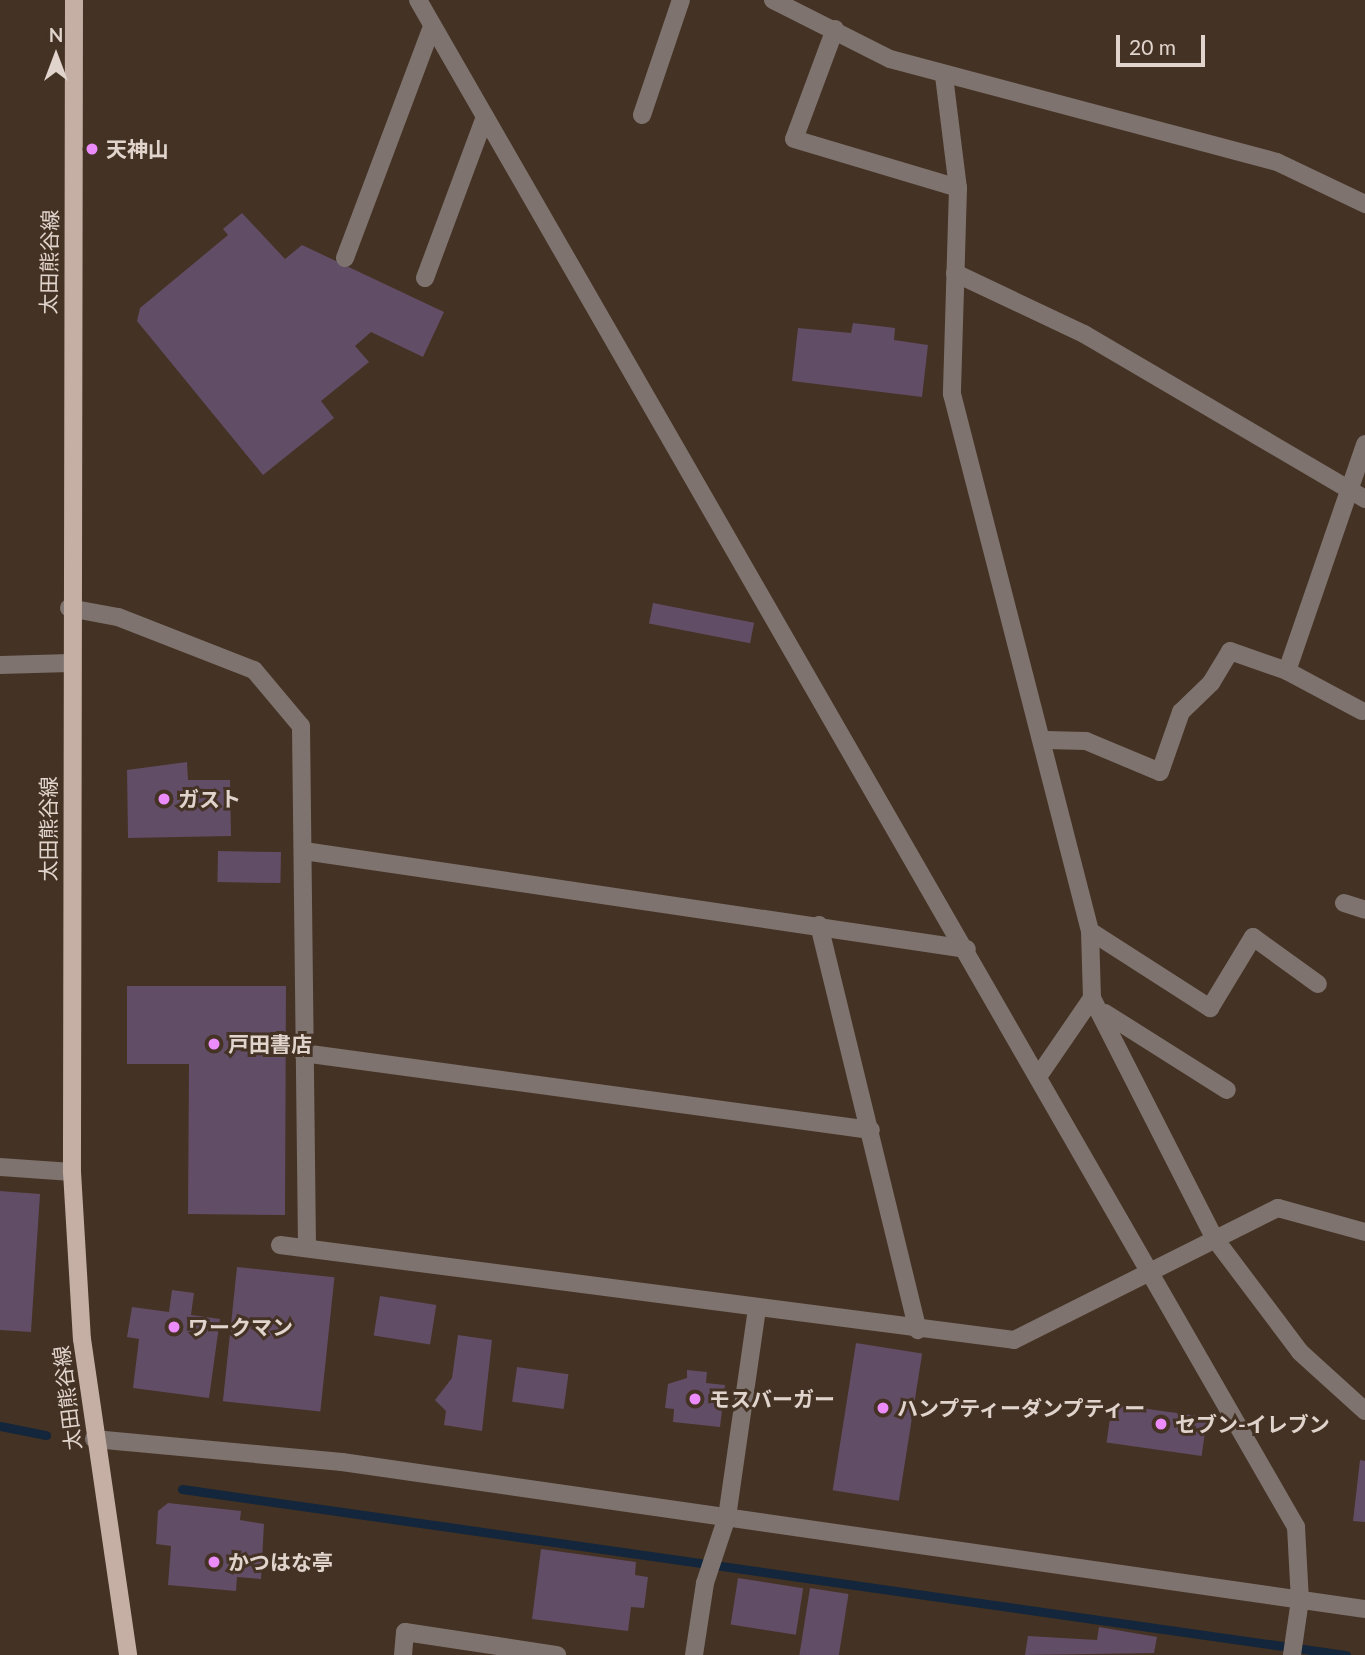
<!DOCTYPE html>
<meta charset="utf-8">
<style>
body{margin:0}
#map{position:relative;width:1365px;height:1655px;overflow:hidden;background:#443224;font-family:Lato,"Noto Sans JP",sans-serif}
div>[style]{position:absolute}
[style*='--x']{left:calc(var(--x)*1px);top:calc(var(--y)*1px);width:calc(var(--w)*1px);rotate:calc(var(--a)*1deg)}
.stream>*{height:9px;margin:-4.5px;padding:0 4.5px;transform-origin:4.5px;border-radius:4.5px;background:#13263b}
.building>*{inset:0;background:#614d65;transform-origin:0 0}
.minor>*{height:18px;margin:-9px;padding:0 9px;transform-origin:9px;border-radius:9px;background:#7e736e}
.major>*{height:18px;margin:-9px;padding:0 9px;transform-origin:9px;border-radius:9px;background:#c5afa4}
.dots>*{width:19px;height:19px;translate:-50% -50%;box-sizing:border-box;border:4px solid #443224;border-radius:50%}
span{translate:-50% -50%;white-space:nowrap;text-align:center;line-height:1.15;-webkit-text-stroke:6px #443224;paint-order:stroke}
.poi-label{font-size:21px;color:#e0d4cc;font-weight:700}
.left{translate:0 -50%;text-align:left}
.street-label{font-size:21px;color:#e0d4cc}
.north{position:absolute;left:21px;top:21px;width:70px;height:70px;-webkit-text-stroke:5px #443224;paint-order:stroke;rotate:0deg;font-size:19px;font-weight:700;line-height:28px;text-align:center;color:#e0d4cc}
.north::after{content:'';display:block;margin:auto;width:24px;height:32px;background:#e0d4cc;clip-path:polygon(50% 0,100% 100%,50% 72%,0 100%)}
.scale{position:absolute;left:1116px;top:35px;width:89px;height:32px;box-sizing:border-box;border:4px solid #e0d4cc;border-top:0;padding-left:9px;font-size:21px;line-height:24px;white-space:nowrap;color:#e0d4cc;-webkit-text-stroke:5px #443224;paint-order:stroke}
</style>
<div id="map">
<div class="stream">
<i style="--x:0;--y:1426;--w:47;--a:11.1"></i>
<i style="--x:182;--y:1489;--w:1176;--a:8.12"></i>
</div>
<div class="building">
<i style="clip-path:polygon(242px 213px,285px 259px,302px 245px,444px 312px,423px 357px,371px 332px,355px 346px,369px 362px,321px 401px,334px 418px,263px 475px,137px 321px,140px 308px,228px 235px,223px 229px)"></i>
<i style="clip-path:polygon(853px 323px,895px 328px,894px 340px,928px 345px,922px 397px,792px 381px,798px 328px,851px 333px)"></i>
<i style="left:653px;top:603px;width:103px;height:21px;rotate:11deg"></i>
<i style="clip-path:polygon(187px 762px,188px 780px,230px 780px,231px 836px,128px 838px,127px 770px)"></i>
<i style="left:218px;top:851px;width:63px;height:31px;rotate:1deg"></i>
<i style="clip-path:polygon(127px 986px,286px 986px,285px 1215px,188px 1214px,189px 1064px,127px 1064px)"></i>
<i style="clip-path:polygon(0 1191px,40px 1194px,31px 1332px,0 1330px)"></i>
<i style="left:237px;top:1267px;width:98px;height:135px;rotate:6deg"></i>
<i style="clip-path:polygon(172px 1290px,194px 1293px,191px 1315px,220px 1319px,209px 1398px,133px 1388px,139px 1339px,127px 1337px,132px 1307px,169px 1312px)"></i>
<i style="left:380px;top:1296px;width:57px;height:40px;rotate:9deg"></i>
<i style="clip-path:polygon(458px 1335px,492px 1340px,482px 1431px,444px 1425px,446px 1411px,435px 1400px,452px 1378px)"></i>
<i style="left:856px;top:1343px;width:67px;height:149px;rotate:9deg"></i>
<i style="left:517px;top:1367px;width:52px;height:35px;rotate:8deg"></i>
<i style="clip-path:polygon(687px 1370px,707px 1372px,706px 1383px,725px 1385px,720px 1427px,673px 1422px,674px 1409px,665px 1408px,668px 1384px,687px 1378px)"></i>
<i style="left:1112px;top:1404px;width:96px;height:39px;rotate:8deg"></i>
<i style="clip-path:polygon(1360px 1460px,1365px 1461px,1365px 1522px,1353px 1521px)"></i>
<i style="clip-path:polygon(168px 1503px,241px 1511px,240px 1520px,264px 1524px,261px 1579px,237px 1577px,236px 1591px,168px 1585px,171px 1546px,156px 1544px,158px 1511px)"></i>
<i style="clip-path:polygon(541px 1549px,636px 1562px,635px 1575px,648px 1577px,644px 1608px,631px 1607px,628px 1631px,532px 1619px)"></i>
<i style="left:738px;top:1578px;width:66px;height:47px;rotate:9deg"></i>
<i style="left:810px;top:1588px;width:39px;height:68px;rotate:9deg"></i>
<i style="clip-path:polygon(1099px 1627px,1157px 1637px,1154px 1653px,1025px 1655px,1028px 1636px,1097px 1640px)"></i>
</div>
<div class="minor">
<i style="--x:418;--y:0;--w:1761;--a:60.1"></i>
<i style="--x:1296;--y:1527;--w:73;--a:86.9"></i>
<i style="--x:1300;--y:1600;--w:56;--a:98.3"></i>
<i style="--x:773;--y:0;--w:131;--a:26.8"></i>
<i style="--x:890;--y:59;--w:400;--a:14.9"></i>
<i style="--x:1277;--y:162;--w:98;--a:25.5"></i>
<i style="--x:835;--y:29;--w:117;--a:110.4"></i>
<i style="--x:794;--y:139;--w:171;--a:16.6"></i>
<i style="--x:944;--y:76;--w:113;--a:82.9"></i>
<i style="--x:958;--y:188;--w:206;--a:91.7"></i>
<i style="--x:952;--y:394;--w:554;--a:75.59"></i>
<i style="--x:1090;--y:931;--w:67;--a:88.3"></i>
<i style="--x:1092;--y:998;--w:92;--a:124.4"></i>
<i style="--x:642;--y:115;--w:121;--a:-71.3"></i>
<i style="--x:345;--y:258;--w:247;--a:-69.4"></i>
<i style="--x:955;--y:273;--w:143;--a:25.3"></i>
<i style="--x:1084;--y:334;--w:326;--a:30.4"></i>
<i style="--x:425;--y:278;--w:172;--a:-69.6"></i>
<i style="--x:69;--y:608;--w:50;--a:10.4"></i>
<i style="--x:118;--y:617;--w:146;--a:21.3"></i>
<i style="--x:254;--y:670;--w:73;--a:50"></i>
<i style="--x:301;--y:726;--w:522;--a:89.34"></i>
<i style="--x:0;--y:665;--w:70;--a:-1.6"></i>
<i style="--x:1287;--y:671;--w:240;--a:-71"></i>
<i style="--x:1046;--y:740;--w:40;--a:1.4"></i>
<i style="--x:1086;--y:741;--w:80;--a:22.7"></i>
<i style="--x:1160;--y:772;--w:64;--a:-70.7"></i>
<i style="--x:1181;--y:712;--w:42;--a:-44"></i>
<i style="--x:1211;--y:683;--w:37;--a:-59"></i>
<i style="--x:1230;--y:651;--w:60;--a:19.3"></i>
<i style="--x:1287;--y:671;--w:85;--a:28.1"></i>
<i style="--x:304;--y:851;--w:670;--a:8.41"></i>
<i style="--x:1344;--y:903;--w:22;--a:18"></i>
<i style="--x:819;--y:925;--w:417;--a:76.3"></i>
<i style="--x:1090;--y:931;--w:143;--a:32.7"></i>
<i style="--x:1210;--y:1008;--w:83;--a:-58.8"></i>
<i style="--x:1253;--y:937;--w:80;--a:35.9"></i>
<i style="--x:1092;--y:998;--w:271;--a:63"></i>
<i style="--x:1215;--y:1239;--w:141;--a:53"></i>
<i style="--x:1300;--y:1352;--w:88;--a:42.2"></i>
<i style="--x:1105;--y:1013;--w:144;--a:32.3"></i>
<i style="--x:303;--y:1053;--w:573;--a:7.72"></i>
<i style="--x:0;--y:1167;--w:72;--a:4"></i>
<i style="--x:280;--y:1245;--w:740;--a:7.37"></i>
<i style="--x:1014;--y:1340;--w:295;--a:-26.6"></i>
<i style="--x:1278;--y:1208;--w:90;--a:15.4"></i>
<i style="--x:94;--y:1439;--w:249;--a:5.3"></i>
<i style="--x:342;--y:1462;--w:1034;--a:8.18"></i>
<i style="--x:403;--y:1655;--w:23;--a:-85"></i>
<i style="--x:405;--y:1632;--w:154;--a:8.6"></i>
<i style="--x:694;--y:1655;--w:73;--a:-81.3"></i>
<i style="--x:705;--y:1583;--w:70;--a:-71.6"></i>
<i style="--x:727;--y:1517;--w:211;--a:-81.8"></i>
</div>
<div class="major">
<i style="--x:74;--y:0;--w:1172;--a:90.1"></i>
<i style="--x:72;--y:1172;--w:167;--a:86.6"></i>
<i style="--x:82;--y:1339;--w:319;--a:81.7"></i>
</div>
<div class="dots">
<i style="left:92px;top:149px;background:#ec8cfb"></i>
<i style="left:164px;top:799px;background:#ec8cfb"></i>
<i style="left:214px;top:1044px;background:#ec8cfb"></i>
<i style="left:174px;top:1327px;background:#ec8cfb"></i>
<i style="left:695px;top:1399px;background:#ec8cfb"></i>
<i style="left:883px;top:1408px;background:#ec8cfb"></i>
<i style="left:1161px;top:1424px;background:#ec8cfb"></i>
<i style="left:214px;top:1562px;background:#ec8cfb"></i>
</div>
<div class="poi-label">
<span class="left" style="left:106px;top:149px">天神山</span>
<span class="left" style="left:178px;top:799px">ガスト</span>
<span class="left" style="left:228px;top:1044px">戸田書店</span>
<span class="left" style="left:188px;top:1327px">ワークマン</span>
<span class="left" style="left:709px;top:1399px">モスバーガー</span>
<span class="left" style="left:897px;top:1408px">ハンプティーダンプティー</span>
<span class="left" style="left:1175px;top:1424px">セブン-イレブン</span>
<span class="left" style="left:228px;top:1562px">かつはな亭</span>
</div>
<div class="street-label">
<span style="left:49px;top:262px;rotate:-89deg">太田熊谷線</span>
<span style="left:48px;top:829px;rotate:-90deg">太田熊谷線</span>
<span style="left:67px;top:1398px;rotate:-97deg">太田熊谷線</span>
</div>
<div class="north">N</div>
<div class="scale">20 m</div>
</div>
